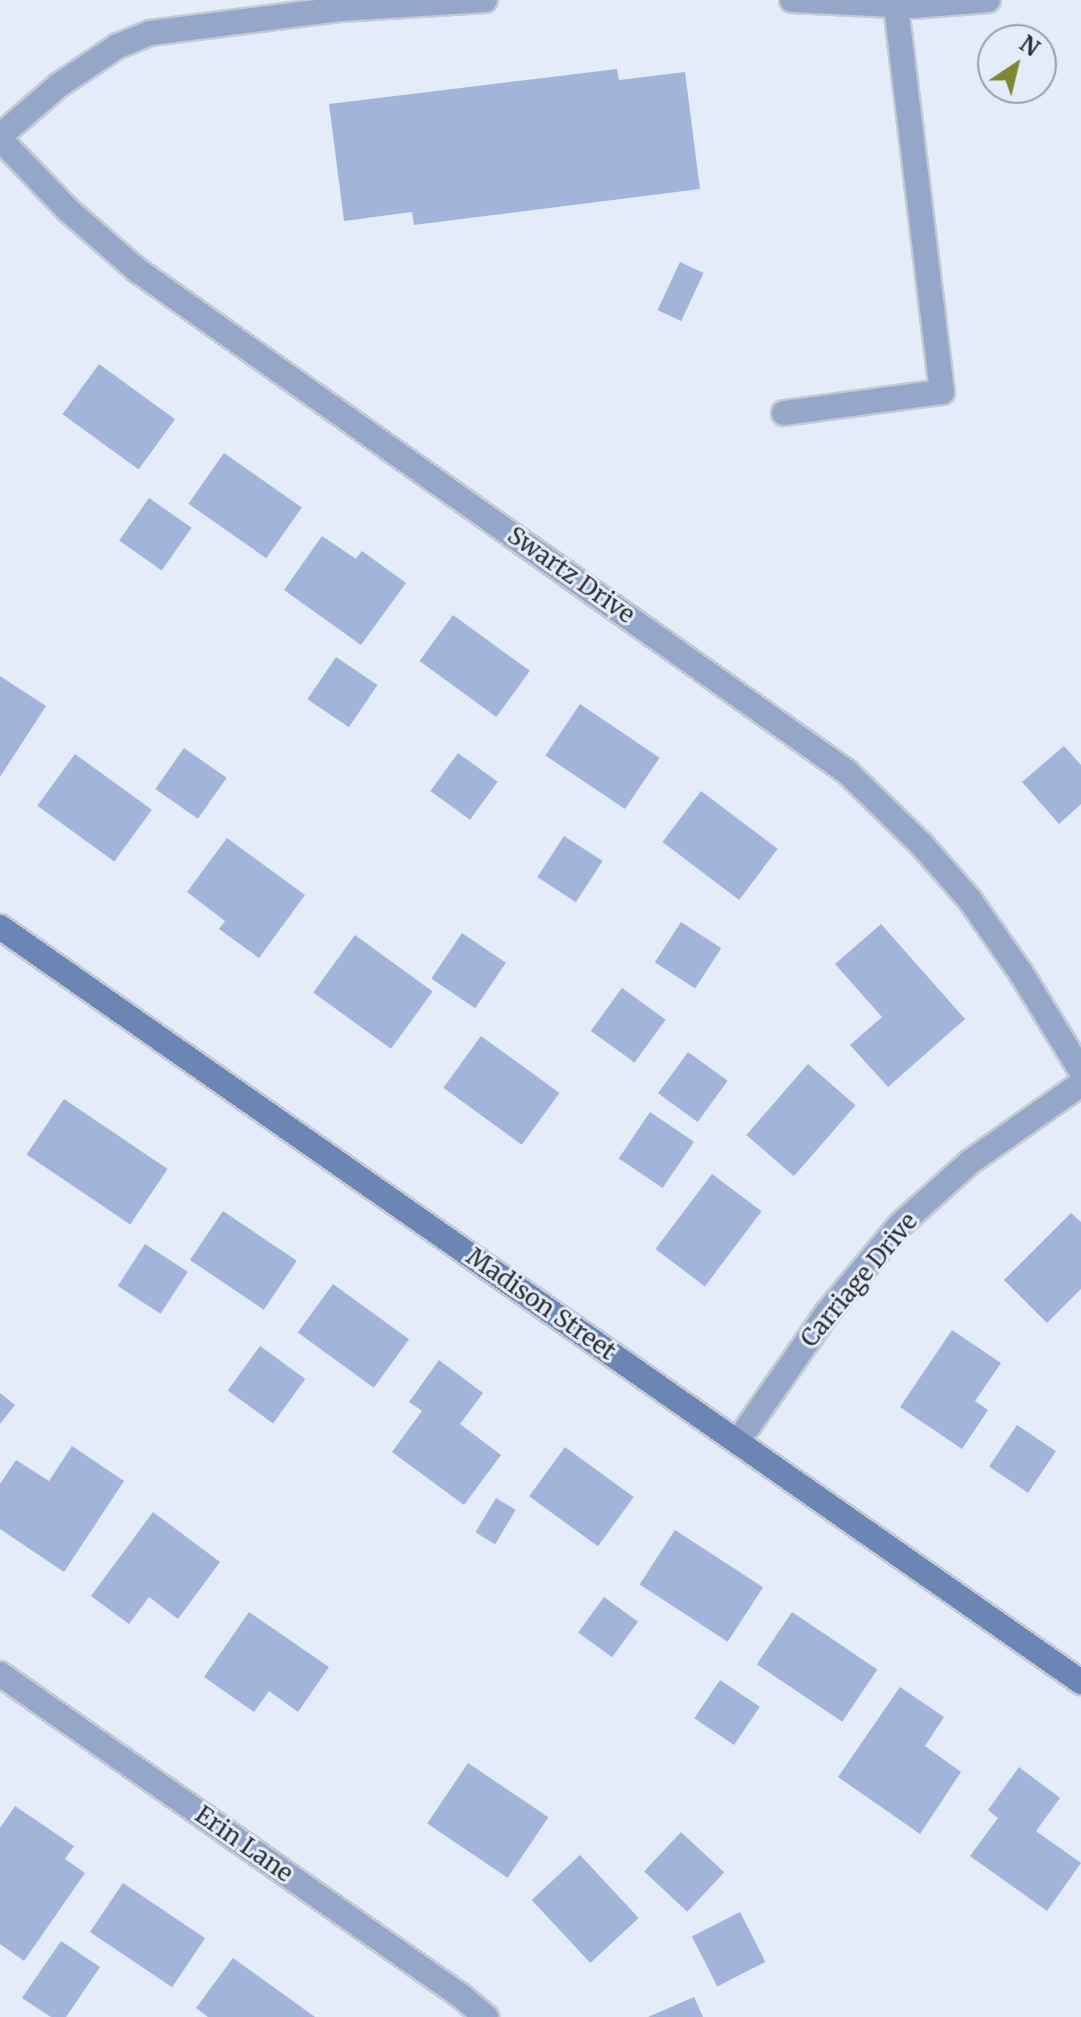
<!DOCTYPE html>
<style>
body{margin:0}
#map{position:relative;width:1081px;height:2017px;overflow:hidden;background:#e4ecfa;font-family:Merriweather,serif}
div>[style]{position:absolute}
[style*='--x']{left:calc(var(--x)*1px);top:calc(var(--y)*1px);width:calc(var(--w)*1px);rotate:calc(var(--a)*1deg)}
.building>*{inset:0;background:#a1b5da;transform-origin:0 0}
.roads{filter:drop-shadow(2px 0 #c3cad6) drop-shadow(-2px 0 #c3cad6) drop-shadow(0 2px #c3cad6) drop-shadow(0 -2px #c3cad6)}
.lane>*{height:24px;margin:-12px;padding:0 12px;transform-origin:12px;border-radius:12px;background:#95a7c8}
.street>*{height:24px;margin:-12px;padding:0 12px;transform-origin:12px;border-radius:12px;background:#95a7c8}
.secondary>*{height:24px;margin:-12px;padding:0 12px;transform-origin:12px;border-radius:12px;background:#6b85b5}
span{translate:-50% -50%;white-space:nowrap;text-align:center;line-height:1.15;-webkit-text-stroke:6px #e4ecfa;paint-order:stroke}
.street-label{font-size:24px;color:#2b2e33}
.north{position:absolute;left:977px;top:24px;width:80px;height:80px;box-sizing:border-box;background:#e4ecfa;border:2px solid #9aa0aa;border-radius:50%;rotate:35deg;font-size:22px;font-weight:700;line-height:32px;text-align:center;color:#2b2e33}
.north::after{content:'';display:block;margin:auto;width:28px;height:36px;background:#818632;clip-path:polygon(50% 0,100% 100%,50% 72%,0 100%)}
</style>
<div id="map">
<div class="building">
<i style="clip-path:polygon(617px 69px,619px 80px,685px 72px,700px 189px,414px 225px,412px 212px,344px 221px,329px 104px)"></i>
<i style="left:680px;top:262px;width:26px;height:53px;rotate:25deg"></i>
<i style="left:99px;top:364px;width:94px;height:62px;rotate:36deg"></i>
<i style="left:224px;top:453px;width:95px;height:62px;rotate:35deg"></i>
<i style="left:149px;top:498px;width:52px;height:52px;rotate:35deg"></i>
<i style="clip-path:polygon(322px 536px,356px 559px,362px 551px,406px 583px,361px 645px,284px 590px)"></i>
<i style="left:453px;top:615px;width:95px;height:57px;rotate:36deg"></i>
<i style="left:336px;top:657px;width:50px;height:51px;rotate:34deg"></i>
<i style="clip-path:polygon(0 676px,46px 706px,0 777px)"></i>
<i style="left:580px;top:704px;width:96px;height:62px;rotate:34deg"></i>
<i style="clip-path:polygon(1064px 746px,1081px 765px,1081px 804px,1059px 824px,1022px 782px)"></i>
<i style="left:184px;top:748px;width:52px;height:50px;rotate:35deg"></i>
<i style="left:458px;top:753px;width:49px;height:47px;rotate:36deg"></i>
<i style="left:75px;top:754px;width:95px;height:64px;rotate:36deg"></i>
<i style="left:701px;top:791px;width:96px;height:64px;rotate:37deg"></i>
<i style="left:564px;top:836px;width:46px;height:49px;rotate:33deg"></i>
<i style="clip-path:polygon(227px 838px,305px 895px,259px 958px,219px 929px,225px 921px,187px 892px)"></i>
<i style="left:681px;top:922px;width:48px;height:48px;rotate:33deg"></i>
<i style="clip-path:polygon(881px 924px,965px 1019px,888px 1087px,850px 1045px,882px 1017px,835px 964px)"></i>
<i style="left:462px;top:933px;width:53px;height:55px;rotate:34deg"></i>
<i style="left:355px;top:935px;width:96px;height:71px;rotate:36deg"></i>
<i style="left:622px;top:988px;width:54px;height:53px;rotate:36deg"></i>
<i style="left:481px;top:1036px;width:97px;height:64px;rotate:36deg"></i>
<i style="left:688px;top:1052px;width:49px;height:51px;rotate:36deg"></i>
<i style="left:808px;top:1064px;width:63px;height:94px;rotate:41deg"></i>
<i style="left:64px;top:1099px;width:125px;height:67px;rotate:34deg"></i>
<i style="left:650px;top:1112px;width:53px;height:56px;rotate:34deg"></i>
<i style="left:712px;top:1174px;width:62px;height:94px;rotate:37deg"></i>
<i style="left:223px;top:1211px;width:89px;height:59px;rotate:34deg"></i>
<i style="clip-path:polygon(1071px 1213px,1081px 1222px,1081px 1289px,1047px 1323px,1004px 1280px)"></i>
<i style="left:145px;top:1244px;width:51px;height:50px;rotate:33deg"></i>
<i style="left:333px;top:1284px;width:94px;height:60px;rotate:36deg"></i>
<i style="clip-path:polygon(952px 1330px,1001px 1363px,975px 1401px,988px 1410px,962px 1449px,900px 1407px)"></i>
<i style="left:260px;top:1346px;width:56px;height:55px;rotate:36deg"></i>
<i style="clip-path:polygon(439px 1360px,483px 1393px,460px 1424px,501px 1455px,464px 1505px,392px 1452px,422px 1411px,409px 1402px)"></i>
<i style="clip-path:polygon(0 1393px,15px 1405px,0 1424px)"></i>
<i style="left:1017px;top:1425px;width:47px;height:50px;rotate:34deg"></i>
<i style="clip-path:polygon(72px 1446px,124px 1481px,64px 1572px,0 1529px,0 1484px,16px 1460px,49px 1481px)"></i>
<i style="left:565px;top:1447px;width:85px;height:61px;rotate:36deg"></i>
<i style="left:496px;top:1498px;width:23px;height:40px;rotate:31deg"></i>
<i style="clip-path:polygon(153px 1512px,220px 1562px,178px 1619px,149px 1597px,129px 1624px,91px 1596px)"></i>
<i style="left:675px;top:1530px;width:105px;height:65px;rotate:33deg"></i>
<i style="left:604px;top:1597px;width:42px;height:44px;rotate:36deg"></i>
<i style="clip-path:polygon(249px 1612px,329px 1667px,298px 1712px,269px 1691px,254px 1712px,204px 1677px)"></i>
<i style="left:792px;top:1612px;width:103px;height:63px;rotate:34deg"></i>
<i style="left:720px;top:1680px;width:48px;height:46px;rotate:34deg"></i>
<i style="clip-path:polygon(900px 1687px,944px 1717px,925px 1746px,961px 1772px,920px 1834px,838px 1777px)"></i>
<i style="left:468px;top:1763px;width:97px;height:73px;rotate:34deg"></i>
<i style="clip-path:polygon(1019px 1767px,1060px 1798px,1036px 1831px,1081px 1863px,1047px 1911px,970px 1856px,998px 1818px,988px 1810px)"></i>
<i style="clip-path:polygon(15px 1806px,74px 1846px,65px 1859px,85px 1873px,24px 1961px,0 1944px,0 1828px)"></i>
<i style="left:681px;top:1832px;width:59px;height:54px;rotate:43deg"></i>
<i style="left:580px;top:1855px;width:86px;height:66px;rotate:47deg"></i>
<i style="left:123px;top:1883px;width:99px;height:59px;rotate:34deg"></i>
<i style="left:740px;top:1912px;width:56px;height:54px;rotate:63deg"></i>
<i style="clip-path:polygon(61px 1941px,100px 1967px,66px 2017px,51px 2017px,22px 1998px)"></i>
<i style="clip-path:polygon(233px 1958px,315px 2017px,208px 2017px,196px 2008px)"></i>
<i style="clip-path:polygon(694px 1997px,703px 2017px,648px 2017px)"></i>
</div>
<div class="roads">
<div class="lane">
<i style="--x:792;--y:0;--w:121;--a:2.8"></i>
<i style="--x:913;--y:6;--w:75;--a:-4.6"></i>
<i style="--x:0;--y:136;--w:78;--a:-40.8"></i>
<i style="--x:59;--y:85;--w:71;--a:-33.5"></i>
<i style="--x:118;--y:46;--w:35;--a:-22"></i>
<i style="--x:150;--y:33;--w:193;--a:-7.2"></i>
<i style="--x:341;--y:9;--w:144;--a:-3.6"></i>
<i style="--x:784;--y:413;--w:159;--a:-7.6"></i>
<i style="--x:942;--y:392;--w:391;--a:-96.8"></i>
</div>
<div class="street">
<i style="--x:0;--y:139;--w:98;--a:46.2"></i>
<i style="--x:68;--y:210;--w:91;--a:41"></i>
<i style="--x:137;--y:270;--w:870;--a:35.26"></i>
<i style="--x:847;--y:772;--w:103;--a:44.2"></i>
<i style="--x:921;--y:844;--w:74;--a:48.8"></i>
<i style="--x:970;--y:900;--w:89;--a:55.1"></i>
<i style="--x:1021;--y:973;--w:115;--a:58.5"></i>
<i style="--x:738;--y:1441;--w:156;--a:-55.2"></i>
<i style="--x:827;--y:1313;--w:114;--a:-50.3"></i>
<i style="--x:900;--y:1225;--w:94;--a:-42"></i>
<i style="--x:970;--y:1162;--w:136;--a:-35.1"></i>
<i style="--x:0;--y:1674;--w:562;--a:34.93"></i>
<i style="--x:461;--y:1996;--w:33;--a:40"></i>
</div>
<div class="secondary">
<i style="--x:0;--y:927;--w:1319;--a:34.93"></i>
</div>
</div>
<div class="street-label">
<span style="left:571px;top:575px;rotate:35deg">Swartz Drive</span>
<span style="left:859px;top:1280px;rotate:-50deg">Carriage Drive</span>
<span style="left:541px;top:1304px;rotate:35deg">Madison Street</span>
<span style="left:244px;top:1844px;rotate:35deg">Erin Lane</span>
</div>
<div class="north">N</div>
</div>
